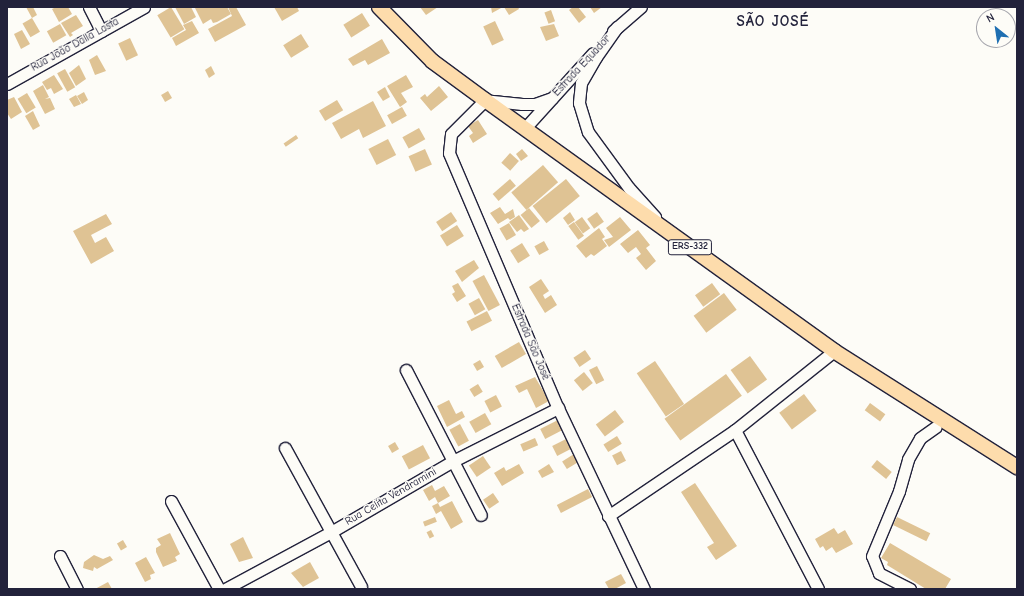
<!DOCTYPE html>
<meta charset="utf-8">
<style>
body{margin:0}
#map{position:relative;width:1024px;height:596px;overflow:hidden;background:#fdfcf7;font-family:"Comic Neue",sans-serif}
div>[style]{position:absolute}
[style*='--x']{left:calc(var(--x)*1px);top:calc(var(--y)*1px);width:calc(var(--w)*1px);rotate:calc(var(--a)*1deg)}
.building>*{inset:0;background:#dfc394;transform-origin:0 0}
.roads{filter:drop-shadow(1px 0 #22223b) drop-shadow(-1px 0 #22223b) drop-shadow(0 1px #22223b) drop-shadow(0 -1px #22223b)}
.minor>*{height:11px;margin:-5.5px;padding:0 5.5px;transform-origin:5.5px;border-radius:5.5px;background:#fdfcf7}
.major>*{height:14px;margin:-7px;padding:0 7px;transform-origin:7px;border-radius:7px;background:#fddcac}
span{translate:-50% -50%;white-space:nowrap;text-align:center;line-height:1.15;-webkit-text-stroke:3px #fdfcf7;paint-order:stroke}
.shield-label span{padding:1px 3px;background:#fdfcf7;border:1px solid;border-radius:3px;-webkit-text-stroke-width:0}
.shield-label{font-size:10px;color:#22223b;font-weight:700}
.street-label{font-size:11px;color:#22223b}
.district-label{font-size:15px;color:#22223b;font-weight:700;letter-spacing:1px}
.frame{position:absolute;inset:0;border:8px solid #22223b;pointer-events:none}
.north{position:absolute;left:976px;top:8px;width:40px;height:40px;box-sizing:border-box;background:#fdfcf7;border:1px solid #a5a5ac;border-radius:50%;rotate:330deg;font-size:11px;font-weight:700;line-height:16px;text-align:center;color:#22223b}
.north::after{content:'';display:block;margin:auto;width:14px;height:18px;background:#1f6fb2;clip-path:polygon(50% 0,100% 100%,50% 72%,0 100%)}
</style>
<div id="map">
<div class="building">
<i style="clip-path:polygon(26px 7px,33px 7px,37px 15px,32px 18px)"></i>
<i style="clip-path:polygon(56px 7px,68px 7px,72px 14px,59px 22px,52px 9px)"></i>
<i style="left:171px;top:7px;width:26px;height:16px;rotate:59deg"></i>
<i style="clip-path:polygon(175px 7px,191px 7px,196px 17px,184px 24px)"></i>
<i style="clip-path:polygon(197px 7px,227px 7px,231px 14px,217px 22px,213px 23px,211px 19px,203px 24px,195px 8px)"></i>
<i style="clip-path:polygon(228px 7px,236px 7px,246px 25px,215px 42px,208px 29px,232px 16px)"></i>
<i style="clip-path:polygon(274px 7px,297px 7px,299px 11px,282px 21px)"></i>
<i style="clip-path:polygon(420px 7px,438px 7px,426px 15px)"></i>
<i style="clip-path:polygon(491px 7px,503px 7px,492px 13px)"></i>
<i style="clip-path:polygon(504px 7px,518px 7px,519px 9px,509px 15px)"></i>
<i style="clip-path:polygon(573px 7px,578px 7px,586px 17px,579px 23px,569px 10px)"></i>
<i style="clip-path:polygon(590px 7px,602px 7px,594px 13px)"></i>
<i style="left:551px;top:10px;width:12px;height:7px;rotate:70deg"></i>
<i style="left:362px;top:13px;width:15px;height:22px;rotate:58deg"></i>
<i style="clip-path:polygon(76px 15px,83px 26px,71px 33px,73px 35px,70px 37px,61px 23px)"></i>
<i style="left:32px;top:18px;width:16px;height:11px;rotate:60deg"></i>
<i style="clip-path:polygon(192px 21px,199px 33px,176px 46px,172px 38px,186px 30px,183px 25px)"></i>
<i style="left:495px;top:21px;width:21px;height:13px;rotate:65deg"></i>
<i style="left:60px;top:24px;width:13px;height:15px;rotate:61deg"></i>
<i style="clip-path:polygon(554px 24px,559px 36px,546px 41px,540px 27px)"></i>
<i style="clip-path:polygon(22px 30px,30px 44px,21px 49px,14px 34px)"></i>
<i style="left:301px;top:34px;width:15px;height:21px;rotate:58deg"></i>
<i style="left:130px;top:38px;width:19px;height:13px;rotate:65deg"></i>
<i style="clip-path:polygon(382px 39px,390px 53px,368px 65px,365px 60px,353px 66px,348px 59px)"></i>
<i style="clip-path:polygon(97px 55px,106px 71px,95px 75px,89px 60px)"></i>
<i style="clip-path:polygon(79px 65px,86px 79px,76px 86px,69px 73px)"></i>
<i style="clip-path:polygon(211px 66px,215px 74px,209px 78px,205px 70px)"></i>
<i style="left:65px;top:69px;width:21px;height:9px;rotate:61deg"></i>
<i style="clip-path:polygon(54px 75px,63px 89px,54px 94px,51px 88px,47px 90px,42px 82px)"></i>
<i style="clip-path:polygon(406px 75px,413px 87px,401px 93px,407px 102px,400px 107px,387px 86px)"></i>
<i style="clip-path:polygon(43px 85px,49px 97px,45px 99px,50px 98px,55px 109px,45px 114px,33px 91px)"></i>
<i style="clip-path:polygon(439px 86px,448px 97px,431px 111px,420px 98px,425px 94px,427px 97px)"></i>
<i style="clip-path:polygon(385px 87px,390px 97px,383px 101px,377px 92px)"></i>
<i style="left:168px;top:91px;width:8px;height:8px;rotate:60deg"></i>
<i style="clip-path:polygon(84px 92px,88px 100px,82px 104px,77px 96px)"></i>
<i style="left:27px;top:93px;width:17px;height:11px;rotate:59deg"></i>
<i style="clip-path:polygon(76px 95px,81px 104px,74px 107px,69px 99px)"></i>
<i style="clip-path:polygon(14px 97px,22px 112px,11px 119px,7px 113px,7px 100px)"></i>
<i style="left:337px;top:100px;width:12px;height:21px;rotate:59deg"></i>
<i style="clip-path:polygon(373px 101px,386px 126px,363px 138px,359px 129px,341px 139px,332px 123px)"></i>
<i style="left:402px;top:107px;width:10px;height:17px;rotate:61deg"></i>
<i style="clip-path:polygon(33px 111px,40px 126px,33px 130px,25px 116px)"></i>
<i style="clip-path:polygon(478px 120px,487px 134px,473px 143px,469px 136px,473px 133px,468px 126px)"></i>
<i style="left:419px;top:128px;width:13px;height:19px;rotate:61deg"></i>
<i style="left:296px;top:135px;width:4px;height:15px;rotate:56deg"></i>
<i style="left:388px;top:139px;width:18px;height:22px;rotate:63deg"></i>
<i style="left:425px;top:149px;width:17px;height:18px;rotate:66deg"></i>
<i style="clip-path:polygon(522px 149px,528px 156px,521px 161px,516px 154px)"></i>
<i style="left:510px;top:153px;width:12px;height:13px;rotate:42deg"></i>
<i style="left:543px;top:165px;width:23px;height:42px;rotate:49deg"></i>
<i style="left:510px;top:179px;width:9px;height:23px;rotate:49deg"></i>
<i style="left:566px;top:179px;width:22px;height:43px;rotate:51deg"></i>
<i style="clip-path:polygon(500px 207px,505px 214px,513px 209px,515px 217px,510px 220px,508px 218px,498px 224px,490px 213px)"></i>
<i style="left:529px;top:208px;width:17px;height:11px;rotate:50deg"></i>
<i style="left:451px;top:212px;width:11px;height:18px;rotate:56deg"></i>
<i style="clip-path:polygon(570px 212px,575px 220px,568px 225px,563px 218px)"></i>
<i style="left:597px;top:212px;width:12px;height:12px;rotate:55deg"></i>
<i style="clip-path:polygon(106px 214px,112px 224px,91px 235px,95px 243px,106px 237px,114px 251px,91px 264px,73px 231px)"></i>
<i style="clip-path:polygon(519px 215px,529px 229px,524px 232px,521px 229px,517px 232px,509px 222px)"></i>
<i style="left:582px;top:217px;width:14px;height:9px;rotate:54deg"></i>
<i style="clip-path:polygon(620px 217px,631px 230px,609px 247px,604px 240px,613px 237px,606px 228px)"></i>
<i style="left:574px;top:222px;width:17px;height:7px;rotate:54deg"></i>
<i style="left:509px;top:223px;width:14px;height:11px;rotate:60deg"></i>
<i style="left:457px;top:225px;width:13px;height:20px;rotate:58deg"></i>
<i style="clip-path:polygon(599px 228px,605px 237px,602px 239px,607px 246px,594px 256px,591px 254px,586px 258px,576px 246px)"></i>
<i style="clip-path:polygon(638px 230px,650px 245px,646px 248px,656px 261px,646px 270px,636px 258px,641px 254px,636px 247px,628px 253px,620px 244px)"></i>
<i style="left:544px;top:241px;width:10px;height:11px;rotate:61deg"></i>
<i style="left:522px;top:243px;width:15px;height:14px;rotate:58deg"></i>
<i style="clip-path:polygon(474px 260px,479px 268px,462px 282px,455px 271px)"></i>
<i style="left:484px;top:275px;width:34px;height:13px;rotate:62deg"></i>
<i style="clip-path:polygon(541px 279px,549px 291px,543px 295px,545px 299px,551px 295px,557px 305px,545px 313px,529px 287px)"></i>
<i style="clip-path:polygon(458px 283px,466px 296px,457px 302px,452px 294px,455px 292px,452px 286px)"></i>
<i style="left:712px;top:283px;width:14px;height:21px;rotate:54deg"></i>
<i style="left:724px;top:293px;width:21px;height:38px;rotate:53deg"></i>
<i style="left:479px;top:298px;width:13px;height:12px;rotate:61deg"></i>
<i style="left:487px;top:311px;width:11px;height:23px;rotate:63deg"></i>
<i style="left:519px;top:342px;width:14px;height:28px;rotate:60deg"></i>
<i style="left:585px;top:350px;width:11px;height:14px;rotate:56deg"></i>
<i style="left:750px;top:356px;width:29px;height:24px;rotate:54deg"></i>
<i style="left:480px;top:360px;width:8px;height:8px;rotate:60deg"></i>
<i style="left:655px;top:361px;width:52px;height:22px;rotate:56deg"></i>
<i style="left:597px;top:366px;width:16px;height:9px;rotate:63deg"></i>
<i style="left:584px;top:372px;width:14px;height:13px;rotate:51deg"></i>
<i style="left:726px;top:374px;width:27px;height:76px;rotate:54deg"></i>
<i style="clip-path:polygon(535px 377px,549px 401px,536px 408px,527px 389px,519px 393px,515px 386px)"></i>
<i style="left:478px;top:384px;width:9px;height:10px;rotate:58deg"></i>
<i style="left:804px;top:394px;width:21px;height:31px;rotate:53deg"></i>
<i style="left:496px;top:395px;width:13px;height:13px;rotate:63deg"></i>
<i style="clip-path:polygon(449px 400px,456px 414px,462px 411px,465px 417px,447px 427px,437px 406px)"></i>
<i style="left:870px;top:403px;width:19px;height:9px;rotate:36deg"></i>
<i style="left:615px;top:410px;width:15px;height:24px;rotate:53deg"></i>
<i style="left:485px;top:413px;width:13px;height:18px;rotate:61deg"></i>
<i style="left:558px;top:420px;width:11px;height:20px;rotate:63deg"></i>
<i style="left:460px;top:424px;width:19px;height:12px;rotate:62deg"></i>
<i style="left:617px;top:436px;width:9px;height:16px;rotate:58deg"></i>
<i style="left:570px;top:437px;width:11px;height:20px;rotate:63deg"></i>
<i style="left:535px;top:438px;width:8px;height:16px;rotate:67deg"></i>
<i style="left:395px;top:442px;width:8px;height:8px;rotate:60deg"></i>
<i style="left:423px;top:445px;width:15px;height:24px;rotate:62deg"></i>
<i style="left:621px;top:451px;width:11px;height:10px;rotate:63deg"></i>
<i style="left:574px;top:454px;width:9px;height:14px;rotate:58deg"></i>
<i style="left:483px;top:456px;width:14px;height:17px;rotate:56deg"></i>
<i style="left:877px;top:460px;width:19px;height:9px;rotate:39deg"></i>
<i style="clip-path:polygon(519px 464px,524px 473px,502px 486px,494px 473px,504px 467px,506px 471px)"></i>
<i style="clip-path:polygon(549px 464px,554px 472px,542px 478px,538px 471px)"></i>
<i style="clip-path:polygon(695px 483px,737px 546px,716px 560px,707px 547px,714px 543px,681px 492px)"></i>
<i style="clip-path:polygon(432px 485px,435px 491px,444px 486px,450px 496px,438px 503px,435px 497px,429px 501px,423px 490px)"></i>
<i style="left:588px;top:489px;width:9px;height:35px;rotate:63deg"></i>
<i style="left:493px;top:493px;width:11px;height:12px;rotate:56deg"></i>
<i style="clip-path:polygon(452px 501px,463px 522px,451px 529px,441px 511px,436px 514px,432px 506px,438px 503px,440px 507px)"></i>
<i style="left:435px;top:517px;width:5px;height:13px;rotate:68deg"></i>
<i style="left:897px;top:517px;width:37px;height:9px;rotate:26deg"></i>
<i style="clip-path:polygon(834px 528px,838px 534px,845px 530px,853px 544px,836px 553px,832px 547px,826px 551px,823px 546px,820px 548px,815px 539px)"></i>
<i style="left:431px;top:530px;width:7px;height:5px;rotate:63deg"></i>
<i style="clip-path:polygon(170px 533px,180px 554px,175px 557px,177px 561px,163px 567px,156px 552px,156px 548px,161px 545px,157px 539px)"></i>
<i style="clip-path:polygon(243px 537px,253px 558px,239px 562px,230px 544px)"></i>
<i style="left:123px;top:540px;width:8px;height:7px;rotate:60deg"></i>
<i style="clip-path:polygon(890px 543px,951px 579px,945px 589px,926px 589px,887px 565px,888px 562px,881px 558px)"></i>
<i style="clip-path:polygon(94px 555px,103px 559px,110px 556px,113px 560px,97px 569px,94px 567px,93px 571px,83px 568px,84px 562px)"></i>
<i style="clip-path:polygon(146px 557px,155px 573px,150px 575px,151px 579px,145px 582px,135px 563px)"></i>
<i style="clip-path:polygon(310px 562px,319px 578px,303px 587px,291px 573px)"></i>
<i style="clip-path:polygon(621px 574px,626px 583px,615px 589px,609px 589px,605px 582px)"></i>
<i style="clip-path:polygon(108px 582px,112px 589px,95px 589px)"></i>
</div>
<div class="roads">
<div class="minor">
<i style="--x:89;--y:7;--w:27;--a:63"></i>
<i style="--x:617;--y:27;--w:37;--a:125"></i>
<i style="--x:596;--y:57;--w:30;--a:120"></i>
<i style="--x:581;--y:83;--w:20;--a:96"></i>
<i style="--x:579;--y:103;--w:30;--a:73"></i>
<i style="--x:588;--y:132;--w:69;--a:53.8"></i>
<i style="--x:629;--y:188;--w:39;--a:48"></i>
<i style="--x:613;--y:31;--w:37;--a:-41"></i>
<i style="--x:7;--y:84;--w:157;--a:-29.3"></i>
<i style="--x:552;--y:98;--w:18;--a:161"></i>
<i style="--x:535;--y:104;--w:13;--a:180"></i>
<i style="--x:522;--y:104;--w:37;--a:-174"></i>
<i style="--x:485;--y:100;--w:48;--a:135"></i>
<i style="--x:451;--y:134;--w:19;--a:96"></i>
<i style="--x:449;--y:153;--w:277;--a:66.9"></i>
<i style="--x:558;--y:408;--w:200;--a:64.6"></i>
<i style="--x:525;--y:128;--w:101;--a:-47.8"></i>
<i style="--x:406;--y:370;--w:163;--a:62.7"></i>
<i style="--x:735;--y:430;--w:179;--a:62.4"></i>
<i style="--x:285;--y:448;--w:158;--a:61.2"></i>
<i style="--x:171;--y:501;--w:100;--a:61.4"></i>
<i style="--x:608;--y:516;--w:153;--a:-34.1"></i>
<i style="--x:735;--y:430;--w:127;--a:-38.6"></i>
<i style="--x:60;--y:556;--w:37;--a:63"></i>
<i style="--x:225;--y:589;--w:120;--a:-28.3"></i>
<i style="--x:331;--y:532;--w:141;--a:-30.2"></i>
<i style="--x:453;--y:461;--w:118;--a:-26.8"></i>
<i style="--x:910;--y:589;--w:35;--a:-153"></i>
<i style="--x:879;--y:573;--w:18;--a:-112"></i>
<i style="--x:872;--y:556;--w:70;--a:-67.4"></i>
<i style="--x:899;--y:491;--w:33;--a:-74"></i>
<i style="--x:908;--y:459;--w:24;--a:-60"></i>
<i style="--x:920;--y:438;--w:19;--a:-35"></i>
</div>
<div class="major">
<i style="--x:379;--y:7;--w:76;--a:45.5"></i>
<i style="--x:432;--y:61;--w:66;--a:36.3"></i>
<i style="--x:485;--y:100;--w:430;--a:35.7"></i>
<i style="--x:834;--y:351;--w:217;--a:32.4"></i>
</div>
</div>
<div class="shield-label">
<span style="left:690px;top:247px">ERS-332</span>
</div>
<div class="street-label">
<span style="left:75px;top:45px;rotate:-29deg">Rua João Dalla Lasta</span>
<span style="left:582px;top:66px;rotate:-47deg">Estrada Equador</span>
<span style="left:530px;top:342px;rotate:67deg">Estrada São José</span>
<span style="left:391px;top:497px;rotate:-30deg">Rua Celita Vendramini</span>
</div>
<div class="district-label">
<span style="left:773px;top:22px">SÃO JOSÉ</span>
</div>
<div class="frame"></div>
<div class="north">N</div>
</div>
